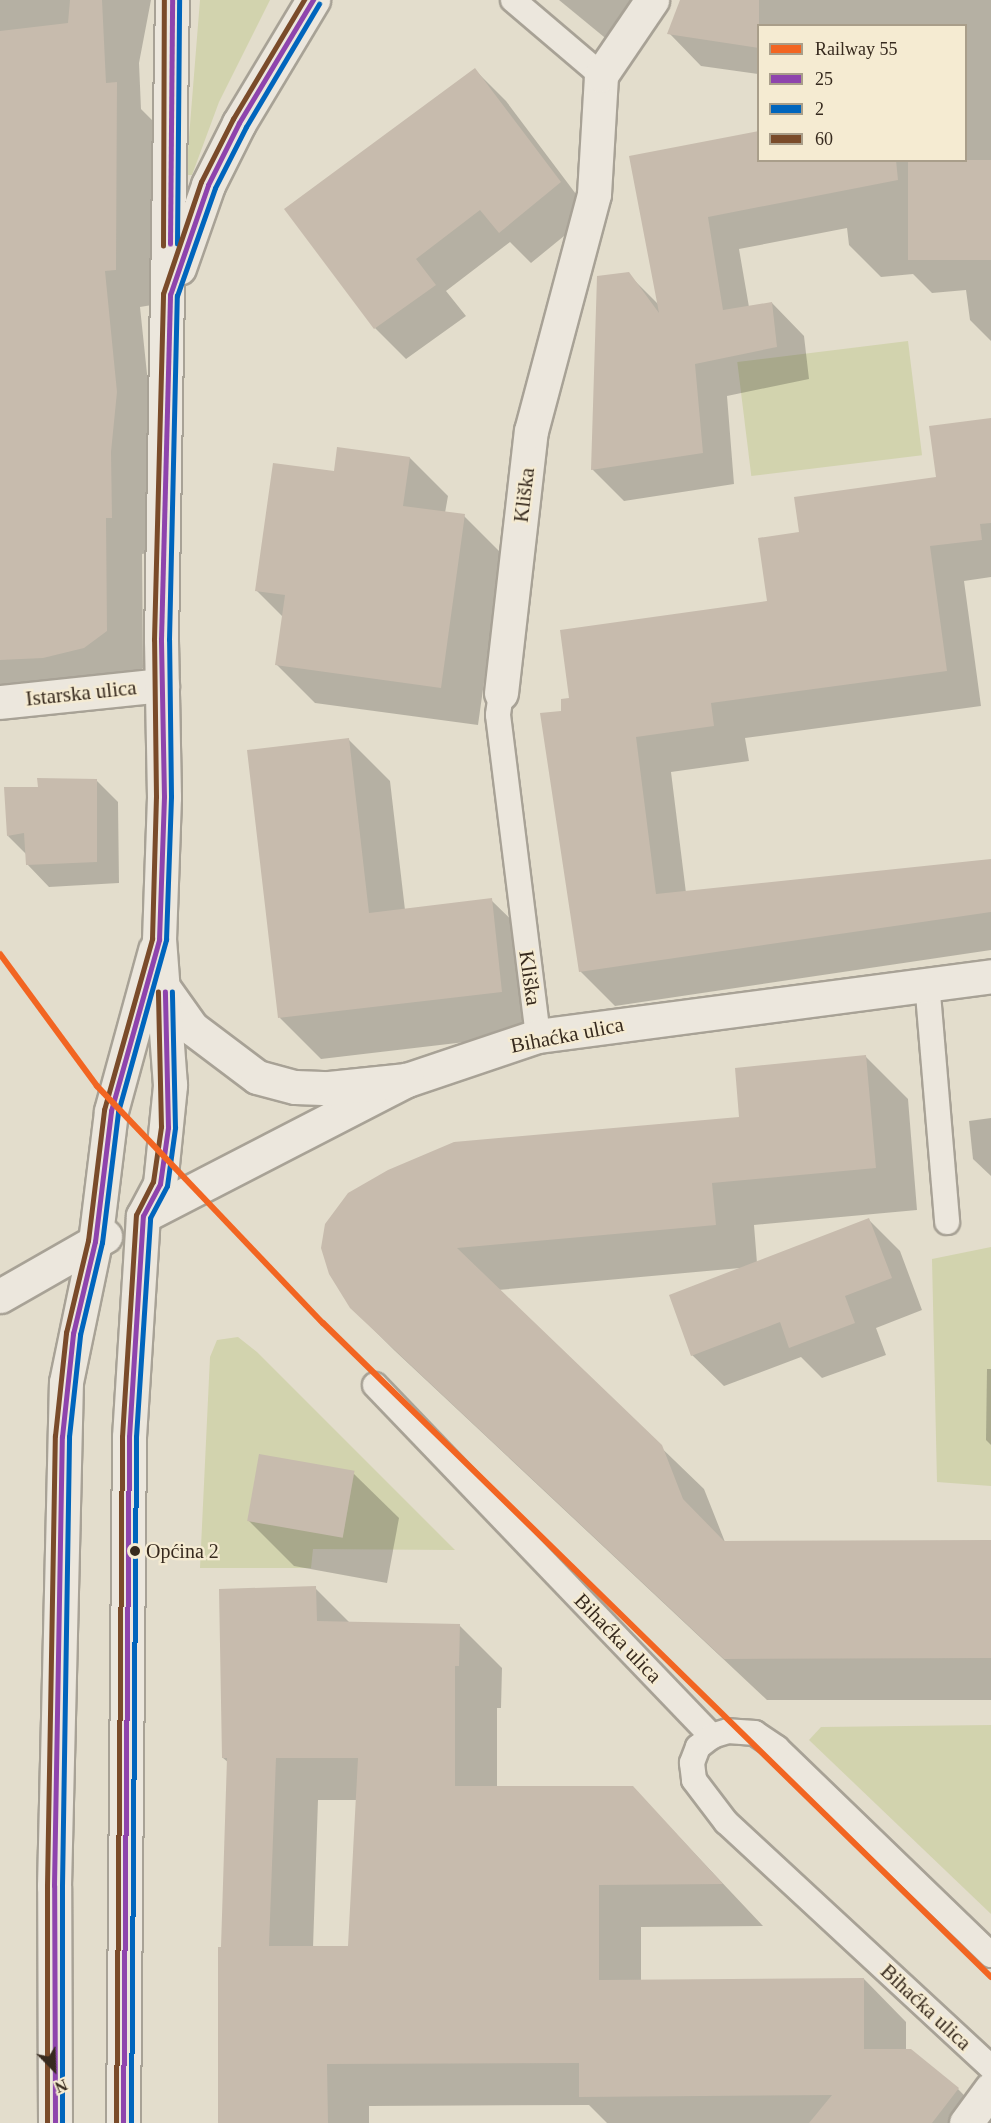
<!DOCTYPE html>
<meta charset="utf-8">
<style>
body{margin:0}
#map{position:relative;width:991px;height:2123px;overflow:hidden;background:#e3ddcc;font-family:Georgia,serif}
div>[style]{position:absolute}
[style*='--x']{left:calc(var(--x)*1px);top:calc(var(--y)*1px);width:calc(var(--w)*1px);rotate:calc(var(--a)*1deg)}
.green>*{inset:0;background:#d2d3ae;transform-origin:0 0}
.shadow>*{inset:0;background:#0003}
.building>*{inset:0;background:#c7bbad;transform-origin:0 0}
.roads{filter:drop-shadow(2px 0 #a8a296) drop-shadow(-2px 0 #a8a296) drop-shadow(0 2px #a8a296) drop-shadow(0 -2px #a8a296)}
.lane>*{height:24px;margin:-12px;padding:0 12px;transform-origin:12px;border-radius:12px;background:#ece7dd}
.street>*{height:33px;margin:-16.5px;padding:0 16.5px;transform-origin:16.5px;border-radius:16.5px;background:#ece7dd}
.secondary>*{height:33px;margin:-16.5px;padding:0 16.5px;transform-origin:16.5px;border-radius:16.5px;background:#ece7dd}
.bus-1>*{height:4.5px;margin:-2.25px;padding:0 2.25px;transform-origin:2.25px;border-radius:2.25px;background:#8e44ad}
.bus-2>*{height:4.5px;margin:-2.25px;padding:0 2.25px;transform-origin:2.25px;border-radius:2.25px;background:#0065bd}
.bus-3>*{height:4.5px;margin:-2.25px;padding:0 2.25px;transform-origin:2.25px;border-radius:2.25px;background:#7a4b2a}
.rail-1>*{height:6px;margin:-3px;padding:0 3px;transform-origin:3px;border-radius:3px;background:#f26522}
.dots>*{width:16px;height:16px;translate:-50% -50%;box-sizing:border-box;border:3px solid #f5ebd2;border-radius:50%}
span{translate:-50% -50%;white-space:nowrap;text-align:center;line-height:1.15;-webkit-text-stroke:4.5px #f5ebd2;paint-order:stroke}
.bus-label{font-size:20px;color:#372a1e}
.left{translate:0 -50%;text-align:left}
.street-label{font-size:21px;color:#372a1e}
.legend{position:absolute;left:757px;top:24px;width:210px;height:138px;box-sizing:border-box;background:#f5ebd2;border:2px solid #a99e8a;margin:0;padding:8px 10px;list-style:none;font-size:18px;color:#372a1e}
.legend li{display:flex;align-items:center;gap:12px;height:30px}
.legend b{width:30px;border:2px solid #a99e8a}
.north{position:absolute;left:24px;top:2039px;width:60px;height:60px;-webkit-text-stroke:4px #f5ebd2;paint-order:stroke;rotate:157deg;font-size:16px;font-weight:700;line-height:24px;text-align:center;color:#372a1e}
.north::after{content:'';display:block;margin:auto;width:21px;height:27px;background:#372a1e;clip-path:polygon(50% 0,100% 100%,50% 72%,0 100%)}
</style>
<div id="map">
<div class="green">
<i style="clip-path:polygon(200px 0,270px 0,219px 102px,192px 175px,186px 175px)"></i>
<i style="left:908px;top:341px;width:115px;height:172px;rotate:83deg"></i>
<i style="clip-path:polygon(991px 1247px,991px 1486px,937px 1482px,932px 1259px)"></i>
<i style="clip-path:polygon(238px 1337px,257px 1352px,455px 1550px,313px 1549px,311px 1568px,200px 1568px,210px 1357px,217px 1340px)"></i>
<i style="clip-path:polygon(991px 1725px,991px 1914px,809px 1740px,821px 1727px)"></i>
</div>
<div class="shadow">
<i style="clip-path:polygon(0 0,151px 0,139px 63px,141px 109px,152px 120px,152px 305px,140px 307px,153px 431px,147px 489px,148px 553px,142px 554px,143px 668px,121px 684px,0 700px)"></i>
<i style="clip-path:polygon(559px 0,656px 0,615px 46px)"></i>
<i style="clip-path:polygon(681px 0,991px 0,991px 341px,970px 320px,966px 290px,932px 293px,913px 274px,881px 277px,849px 245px,847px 228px,739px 249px,749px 307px,772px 303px,804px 336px,809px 379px,727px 396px,734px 484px,624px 501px,592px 469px,628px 274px,659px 305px,631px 157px,966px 160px,966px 26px,758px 26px,758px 74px,701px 66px,669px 33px)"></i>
<i style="clip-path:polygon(475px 70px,506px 101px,591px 214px,531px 263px,510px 242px,446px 291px,466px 316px,406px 359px,375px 328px)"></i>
<i style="clip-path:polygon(991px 419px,991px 577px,964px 581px,981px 706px,745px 738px,749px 761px,671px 772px,686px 893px,991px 880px,991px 950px,615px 1006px,580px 971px,562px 712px,571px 699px,768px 603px,801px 534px,938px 478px)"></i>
<i style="clip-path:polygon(410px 458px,448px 496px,445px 513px,464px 516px,502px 554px,478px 725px,315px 703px,277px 665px,284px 618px,256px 590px,335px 473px)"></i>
<i style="clip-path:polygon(348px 739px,390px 781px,405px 910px,491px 900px,533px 941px,543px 1033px,321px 1059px,280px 1018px)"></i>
<i style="clip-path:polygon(96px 780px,118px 802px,119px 883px,49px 887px,27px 864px,26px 854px,8px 836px,40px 789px)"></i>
<i style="clip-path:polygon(866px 1057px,908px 1099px,917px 1210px,754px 1225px,757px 1263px,869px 1220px,900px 1251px,922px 1310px,876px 1328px,886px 1355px,822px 1378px,801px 1357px,724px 1386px,692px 1355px,740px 1268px,498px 1290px,704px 1489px,725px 1542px,991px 1542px,991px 1700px,767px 1700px,394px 1350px,351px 1307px,331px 1274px,741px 1118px)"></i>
<i style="clip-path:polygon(991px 1118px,991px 1176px,973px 1159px,969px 1121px)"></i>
<i style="clip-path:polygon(987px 1369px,991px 1369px,991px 1445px,986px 1440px)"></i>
<i style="clip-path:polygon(353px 1473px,399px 1518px,387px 1583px,294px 1566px,248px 1520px)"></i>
<i style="clip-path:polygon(evenodd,315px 1588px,351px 1624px,460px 1626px,502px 1668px,501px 1708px,497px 1708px,497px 1787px,632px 1787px,763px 1926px,641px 1927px,641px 1981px,864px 1979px,906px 2022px,906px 2050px,958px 2089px,991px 2123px,607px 2123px,589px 2105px,369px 2106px,369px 2123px,220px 2123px,229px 1763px,223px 1758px,315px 1588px,318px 1800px,357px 1800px,349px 1948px,313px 1948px,318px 1800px)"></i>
</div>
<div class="building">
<i style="clip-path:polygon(70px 0,102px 0,106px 83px,117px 82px,116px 270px,105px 271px,117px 392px,111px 452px,112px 518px,106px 518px,107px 631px,84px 648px,43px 658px,0 660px,0 31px,68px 23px)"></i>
<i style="clip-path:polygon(680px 0,759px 0,759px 48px,667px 34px)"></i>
<i style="clip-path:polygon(475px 68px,561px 182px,499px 233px,480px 210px,416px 259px,436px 285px,374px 329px,284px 209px)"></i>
<i style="clip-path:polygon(759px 131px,759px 160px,896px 160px,898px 180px,708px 217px,723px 310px,772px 302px,777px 347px,695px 364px,703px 453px,591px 470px,597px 276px,629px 272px,659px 313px,629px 156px)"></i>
<i style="left:908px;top:160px;width:83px;height:100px"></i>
<i style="clip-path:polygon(991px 418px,991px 523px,980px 524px,982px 540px,930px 546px,947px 671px,711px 703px,714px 726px,636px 737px,656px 894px,991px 859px,991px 912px,579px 972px,540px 713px,561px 711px,561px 699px,569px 698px,560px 630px,767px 601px,758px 538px,799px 532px,794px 497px,936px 477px,929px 426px)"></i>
<i style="clip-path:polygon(337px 447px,410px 457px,403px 506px,465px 514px,441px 688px,275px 665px,285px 595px,255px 591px,273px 463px,334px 471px)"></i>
<i style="clip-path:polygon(349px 738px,369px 913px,492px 898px,502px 992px,278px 1018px,247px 750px)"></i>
<i style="clip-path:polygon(37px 778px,97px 779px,97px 862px,26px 865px,24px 833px,7px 836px,4px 787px,38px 787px)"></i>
<i style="clip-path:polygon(866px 1055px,876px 1168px,712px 1183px,716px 1225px,457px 1248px,662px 1445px,683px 1499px,724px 1541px,991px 1540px,991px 1658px,724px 1659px,350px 1308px,329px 1274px,321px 1248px,325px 1224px,348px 1193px,388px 1170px,454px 1142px,739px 1117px,735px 1068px)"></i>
<i style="clip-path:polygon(869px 1218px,892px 1278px,845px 1296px,855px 1323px,789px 1348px,780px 1322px,691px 1356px,669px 1295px)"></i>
<i style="left:259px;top:1454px;width:97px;height:68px;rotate:10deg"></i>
<i style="clip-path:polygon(evenodd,316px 1586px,317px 1621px,460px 1624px,459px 1666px,455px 1666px,455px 1786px,633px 1786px,723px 1884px,599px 1885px,599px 1980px,864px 1978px,864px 2049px,911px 2049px,959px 2088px,932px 2123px,809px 2123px,832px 2095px,579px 2097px,579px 2063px,327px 2064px,328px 2123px,218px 2123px,218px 1947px,221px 1947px,227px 1758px,222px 1758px,219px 1589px,316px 1586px,276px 1758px,358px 1758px,348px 1946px,269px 1946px,276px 1758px)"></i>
</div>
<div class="roads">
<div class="lane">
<i style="--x:513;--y:0;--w:116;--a:40.4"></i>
<i style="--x:501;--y:693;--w:22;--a:98"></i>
<i style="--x:498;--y:715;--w:323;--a:82.9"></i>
<i style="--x:927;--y:982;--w:241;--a:85.2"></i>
<i style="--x:375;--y:1385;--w:487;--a:46.2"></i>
<i style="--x:991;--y:1955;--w:298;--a:-136"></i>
<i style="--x:777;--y:1748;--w:27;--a:-146"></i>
<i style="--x:755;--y:1733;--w:27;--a:-176"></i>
<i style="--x:728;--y:1731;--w:17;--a:163"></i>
<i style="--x:712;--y:1736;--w:18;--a:142"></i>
<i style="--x:698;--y:1747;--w:17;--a:111"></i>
<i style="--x:692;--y:1763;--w:17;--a:83"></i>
<i style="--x:694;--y:1780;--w:53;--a:52.7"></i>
<i style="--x:726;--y:1822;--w:361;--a:42.8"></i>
</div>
<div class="street">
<i style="--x:501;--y:693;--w:264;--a:-83.5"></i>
<i style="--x:531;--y:431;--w:245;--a:-75.1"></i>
<i style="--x:594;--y:194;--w:119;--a:-86.6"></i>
<i style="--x:601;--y:75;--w:91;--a:-55.8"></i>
<i style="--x:0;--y:702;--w:163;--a:-6"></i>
<i style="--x:143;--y:1216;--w:297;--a:-27.3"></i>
<i style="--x:407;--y:1080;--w:138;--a:-18.6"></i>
<i style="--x:538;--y:1036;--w:457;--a:-7.5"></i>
<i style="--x:966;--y:2123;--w:42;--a:-53.7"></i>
</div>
<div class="secondary">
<i style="--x:179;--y:268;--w:88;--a:-70.7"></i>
<i style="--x:208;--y:185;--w:69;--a:-63.4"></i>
<i style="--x:239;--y:123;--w:144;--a:-59"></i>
<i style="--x:165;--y:990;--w:47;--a:54.6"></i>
<i style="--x:192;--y:1028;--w:81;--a:37"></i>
<i style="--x:257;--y:1077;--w:39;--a:15"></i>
<i style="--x:295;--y:1087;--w:34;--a:2"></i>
<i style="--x:329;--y:1088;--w:78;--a:-5.9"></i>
<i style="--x:0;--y:1296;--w:121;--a:-29.7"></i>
<i style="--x:55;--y:2123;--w:237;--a:-90.2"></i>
<i style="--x:54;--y:1886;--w:504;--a:-88.64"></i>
<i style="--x:66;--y:1382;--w:143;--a:-78.3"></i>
<i style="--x:95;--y:1242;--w:132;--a:-83"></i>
<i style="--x:111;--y:1111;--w:167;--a:-74.7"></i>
<i style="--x:123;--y:2123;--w:686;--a:-89.5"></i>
<i style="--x:129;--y:1437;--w:221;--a:-86.4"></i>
<i style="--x:143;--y:1216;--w:36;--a:-62"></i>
<i style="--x:160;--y:1184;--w:100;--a:-84.2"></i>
<i style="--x:170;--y:1085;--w:145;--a:-94.3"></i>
<i style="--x:159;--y:940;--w:143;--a:-88"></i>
<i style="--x:164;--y:797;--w:157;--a:-91.1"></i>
<i style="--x:161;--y:640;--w:640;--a:-89.02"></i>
</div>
</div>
<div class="bus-1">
<i style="--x:170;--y:244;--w:244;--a:-89.5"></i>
<i style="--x:55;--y:2123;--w:237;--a:-90.2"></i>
<i style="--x:54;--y:1886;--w:449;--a:-89"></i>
<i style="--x:62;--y:1437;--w:104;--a:-83.9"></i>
<i style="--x:73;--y:1334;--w:95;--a:-76.6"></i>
<i style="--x:95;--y:1242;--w:132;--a:-83"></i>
<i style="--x:111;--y:1111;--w:178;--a:-74.3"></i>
<i style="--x:159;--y:940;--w:143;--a:-88"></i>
<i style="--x:164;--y:797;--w:157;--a:-91.1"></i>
<i style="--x:161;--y:640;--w:345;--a:-88.5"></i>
<i style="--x:170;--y:295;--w:116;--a:-70.9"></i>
<i style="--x:208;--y:185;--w:69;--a:-63.4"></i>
<i style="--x:239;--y:123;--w:144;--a:-59"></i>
<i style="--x:123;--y:2123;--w:686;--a:-89.5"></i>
<i style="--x:129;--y:1437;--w:221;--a:-86.4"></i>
<i style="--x:143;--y:1216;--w:36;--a:-62"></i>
<i style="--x:160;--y:1184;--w:57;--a:-81.9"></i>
<i style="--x:168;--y:1128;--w:136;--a:-91.3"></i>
</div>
<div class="bus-2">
<i style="--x:177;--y:244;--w:244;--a:-89.5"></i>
<i style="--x:62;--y:2123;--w:237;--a:-90"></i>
<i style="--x:62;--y:1886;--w:449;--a:-89.1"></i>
<i style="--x:69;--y:1437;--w:103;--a:-83.8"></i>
<i style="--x:80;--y:1335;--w:95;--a:-76.6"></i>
<i style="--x:102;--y:1243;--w:132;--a:-83"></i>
<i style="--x:118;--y:1112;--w:179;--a:-74.4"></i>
<i style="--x:166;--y:940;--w:143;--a:-88"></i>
<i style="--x:171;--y:797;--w:157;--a:-90.7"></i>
<i style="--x:169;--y:640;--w:344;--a:-88.7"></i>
<i style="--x:177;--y:296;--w:114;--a:-70.6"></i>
<i style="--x:215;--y:188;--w:68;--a:-63.1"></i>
<i style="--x:246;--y:127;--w:143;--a:-59.3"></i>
<i style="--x:131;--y:2123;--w:686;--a:-89.58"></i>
<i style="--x:136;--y:1437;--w:219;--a:-86.3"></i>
<i style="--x:150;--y:1218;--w:36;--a:-62"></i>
<i style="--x:167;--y:1186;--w:59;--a:-82.1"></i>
<i style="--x:175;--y:1128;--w:136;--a:-91.3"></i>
</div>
<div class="bus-3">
<i style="--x:163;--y:246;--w:246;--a:-89.8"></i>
<i style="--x:47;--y:2123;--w:237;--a:-90"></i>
<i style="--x:47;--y:1886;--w:450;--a:-89"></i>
<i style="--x:55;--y:1436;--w:104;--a:-83.9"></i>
<i style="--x:66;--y:1333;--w:95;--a:-76.6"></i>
<i style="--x:88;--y:1241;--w:132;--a:-83"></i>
<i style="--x:104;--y:1110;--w:178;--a:-74.3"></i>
<i style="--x:152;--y:939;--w:142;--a:-88.4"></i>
<i style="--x:156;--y:797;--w:157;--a:-90.7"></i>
<i style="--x:154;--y:640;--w:346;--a:-88.5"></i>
<i style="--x:163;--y:294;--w:118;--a:-71.3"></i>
<i style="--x:201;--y:182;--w:71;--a:-63.1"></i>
<i style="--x:233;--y:119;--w:139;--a:-59.2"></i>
<i style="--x:116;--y:2123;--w:686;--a:-89.5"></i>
<i style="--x:122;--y:1437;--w:222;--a:-86.4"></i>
<i style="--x:136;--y:1215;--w:37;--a:-63"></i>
<i style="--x:153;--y:1182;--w:56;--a:-81.7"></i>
<i style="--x:161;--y:1127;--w:135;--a:-91.3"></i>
</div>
<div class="rail-1">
<i style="--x:0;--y:954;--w:164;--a:53.7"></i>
<i style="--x:97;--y:1086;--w:327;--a:46.4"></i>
<i style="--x:323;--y:1323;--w:935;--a:44.39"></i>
</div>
<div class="dots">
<i style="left:135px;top:1551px;background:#372a1e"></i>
</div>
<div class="bus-label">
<span class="left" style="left:146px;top:1551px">Općina 2</span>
</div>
<div class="street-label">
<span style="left:524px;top:495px;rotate:-83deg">Kliška</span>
<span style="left:81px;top:693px;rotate:-6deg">Istarska ulica</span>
<span style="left:530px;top:978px;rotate:82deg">Kliška</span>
<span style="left:567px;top:1035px;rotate:-11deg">Bihaćka ulica</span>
<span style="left:618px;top:1638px;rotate:46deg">Bihaćka ulica</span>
<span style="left:926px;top:2007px;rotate:43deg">Bihaćka ulica</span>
</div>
<ul class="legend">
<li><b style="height:8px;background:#f26522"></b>Railway 55</li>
<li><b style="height:8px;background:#8e44ad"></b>25</li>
<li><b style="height:8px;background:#0065bd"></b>2</li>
<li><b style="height:8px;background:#7a4b2a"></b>60</li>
</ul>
<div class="north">N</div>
</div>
